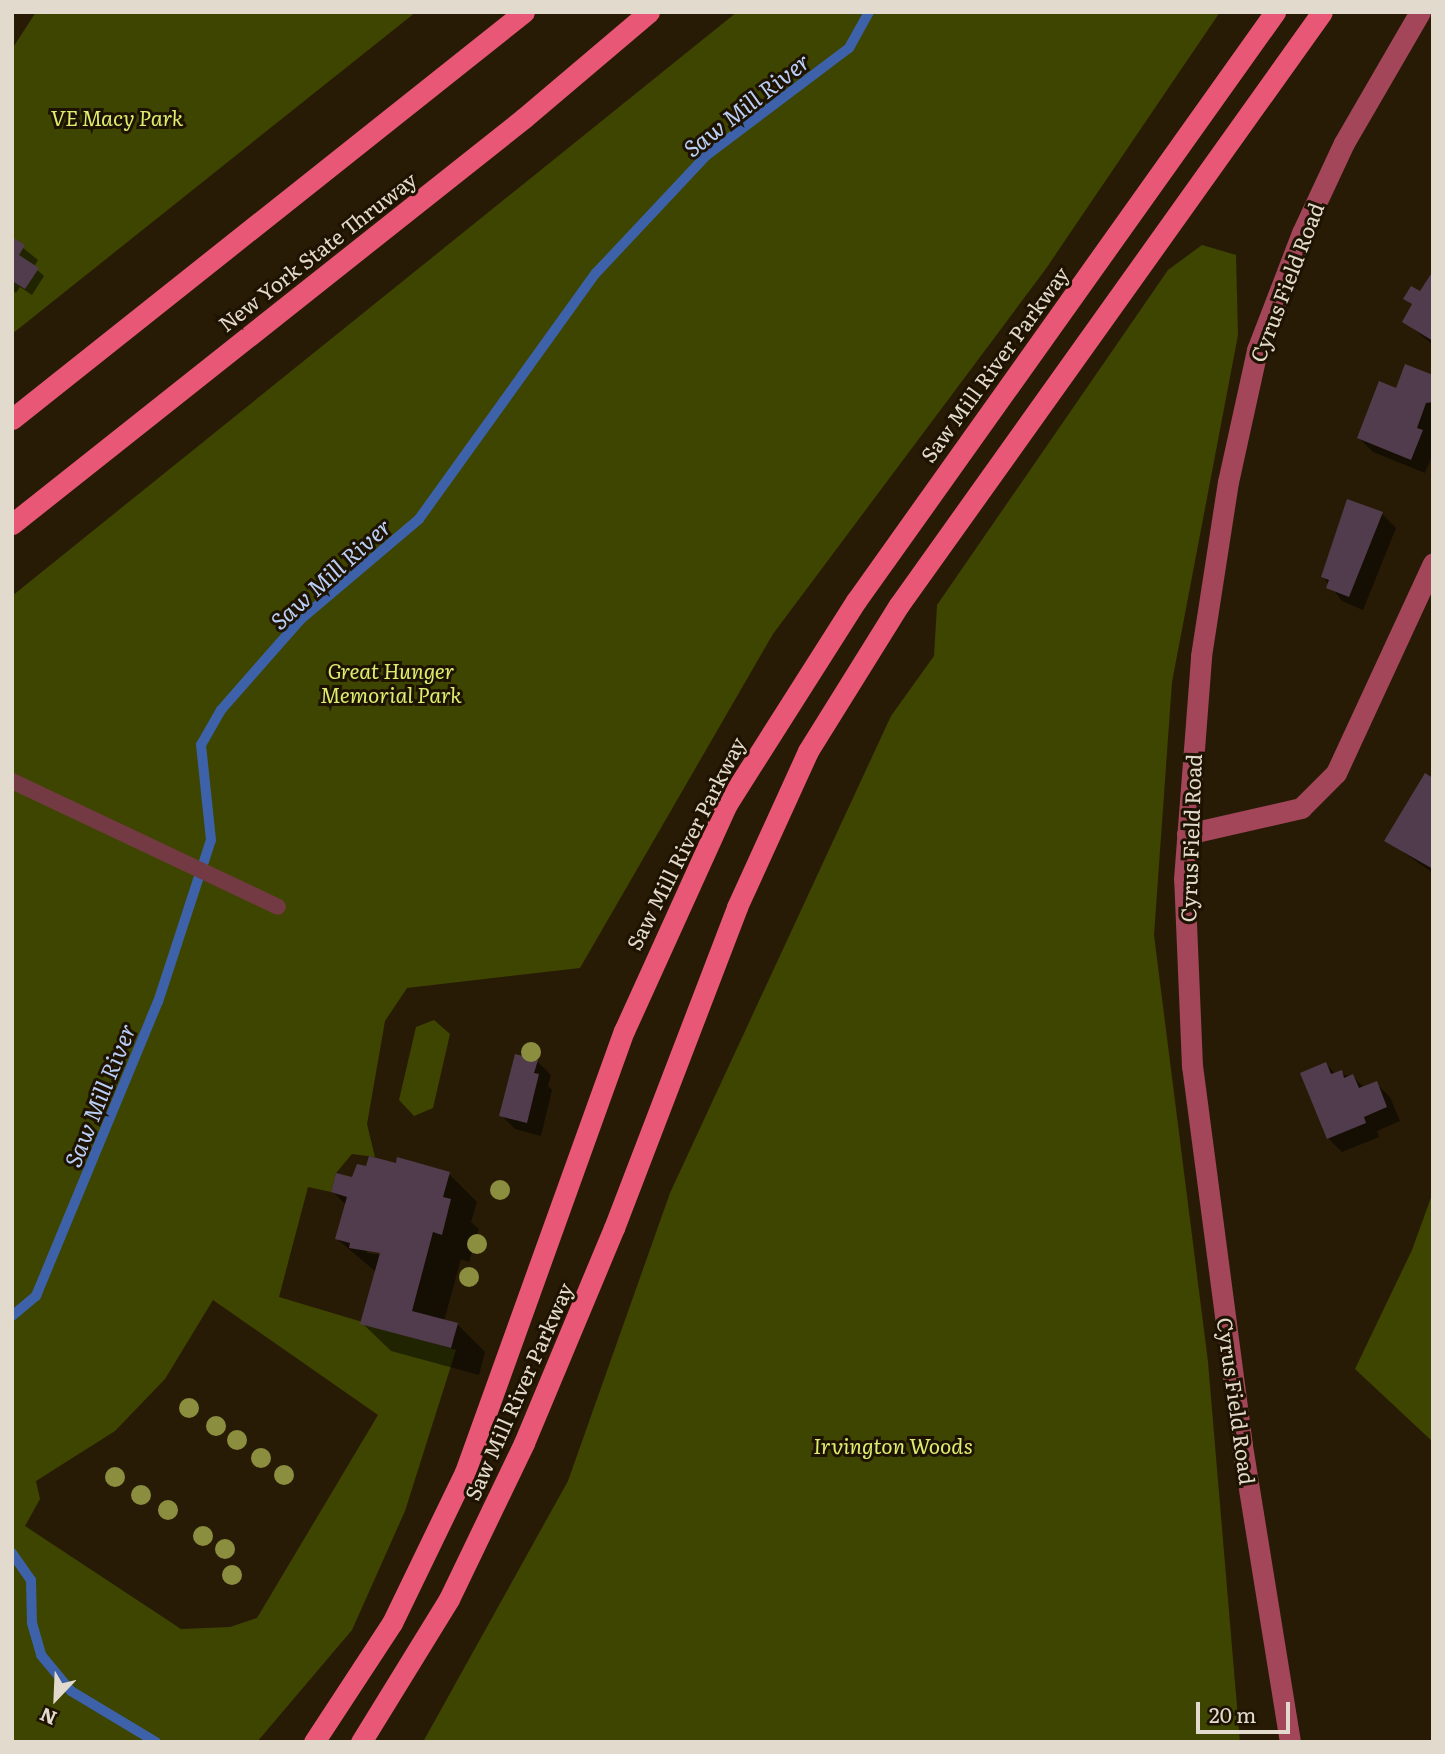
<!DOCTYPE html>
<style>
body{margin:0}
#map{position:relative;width:1445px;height:1754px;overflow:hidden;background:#281b05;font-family:Literata,serif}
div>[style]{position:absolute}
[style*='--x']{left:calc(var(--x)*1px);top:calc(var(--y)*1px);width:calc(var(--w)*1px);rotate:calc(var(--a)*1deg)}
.green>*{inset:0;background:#3e4500}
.shadow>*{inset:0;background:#0007}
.stream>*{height:10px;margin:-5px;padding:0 5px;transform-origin:5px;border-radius:5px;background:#3d62aa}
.building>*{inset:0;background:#513c4e}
.lane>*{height:16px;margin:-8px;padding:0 8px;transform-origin:8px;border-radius:8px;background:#743a44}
.secondary>*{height:21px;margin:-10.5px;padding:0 10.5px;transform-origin:10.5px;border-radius:10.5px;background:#a34659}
.highway>*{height:21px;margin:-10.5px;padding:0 10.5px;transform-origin:10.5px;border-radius:10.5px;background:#e95777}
.trees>*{width:20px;height:20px;margin:-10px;border-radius:50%;background:#8c8e3f}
span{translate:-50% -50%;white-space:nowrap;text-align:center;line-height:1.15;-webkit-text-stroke:6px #1e1200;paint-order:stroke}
.park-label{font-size:21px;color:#dded6f;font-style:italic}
.street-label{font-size:21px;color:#e2dacd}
.water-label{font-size:23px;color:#b9cff7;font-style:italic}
.frame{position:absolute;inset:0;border:14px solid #e2dacd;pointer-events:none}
.north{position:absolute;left:21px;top:1663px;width:70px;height:70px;-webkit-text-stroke:5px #1e1200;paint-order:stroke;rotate:203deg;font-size:19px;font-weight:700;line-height:28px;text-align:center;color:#e2dacd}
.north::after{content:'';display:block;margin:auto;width:24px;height:32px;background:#e2dacd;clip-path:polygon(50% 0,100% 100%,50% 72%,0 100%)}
.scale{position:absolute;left:1196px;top:1702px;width:94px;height:32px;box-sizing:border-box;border:4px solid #e2dacd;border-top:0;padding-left:9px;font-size:21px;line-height:24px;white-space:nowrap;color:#e2dacd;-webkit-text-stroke:5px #1e1200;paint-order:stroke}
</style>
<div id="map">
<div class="green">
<i style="clip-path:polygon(36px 12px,416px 12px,12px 334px,12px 49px)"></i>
<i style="clip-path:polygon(evenodd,737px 12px,1220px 12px,1045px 270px,773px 634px,580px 968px,407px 988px,385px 1021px,367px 1124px,375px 1157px,352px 1154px,336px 1173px,331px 1192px,308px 1187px,279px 1297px,456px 1350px,405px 1511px,352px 1630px,257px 1742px,12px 1742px,12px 596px,737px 12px,213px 1300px,378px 1415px,257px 1618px,230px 1627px,181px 1629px,25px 1526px,40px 1499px,36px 1481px,115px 1431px,165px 1379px,213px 1300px)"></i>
<i style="clip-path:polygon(1202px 245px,1236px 255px,1238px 335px,1172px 682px,1154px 935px,1208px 1362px,1240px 1742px,423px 1742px,568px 1481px,670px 1193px,891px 716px,934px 656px,937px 605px,1168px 270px)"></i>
<i style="clip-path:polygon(434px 1020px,450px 1034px,433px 1108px,414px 1116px,399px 1100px,416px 1027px)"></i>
<i style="clip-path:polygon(1433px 1192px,1433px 1442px,1355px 1369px,1412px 1250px)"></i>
</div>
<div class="shadow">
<i style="clip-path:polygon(12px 239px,38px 260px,34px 267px,44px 276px,32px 295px,20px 287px,16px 293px,12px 290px)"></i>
<i style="clip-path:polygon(1433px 274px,1433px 345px,1404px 321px,1413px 306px,1405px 298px,1421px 294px)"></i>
<i style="clip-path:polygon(1433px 377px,1433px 454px,1425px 473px,1373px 452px,1359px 438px,1397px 390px)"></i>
<i style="clip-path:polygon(1348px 501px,1382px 514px,1396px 528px,1363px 610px,1342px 601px,1323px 577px)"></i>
<i style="clip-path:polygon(1433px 780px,1433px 873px,1386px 840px)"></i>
<i style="clip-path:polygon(537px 1061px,551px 1075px,548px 1086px,552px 1090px,541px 1136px,515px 1129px,501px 1115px)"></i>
<i style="clip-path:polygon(1326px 1064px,1336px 1074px,1353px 1076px,1364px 1088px,1376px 1083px,1390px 1097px,1400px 1121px,1377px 1131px,1379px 1137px,1342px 1152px,1328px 1138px)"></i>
<i style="clip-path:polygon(evenodd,449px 1174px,477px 1202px,471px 1222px,479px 1229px,469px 1262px,461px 1259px,444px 1321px,457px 1324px,485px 1352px,479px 1375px,391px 1351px,362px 1323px,376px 1272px,337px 1239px,346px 1205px,333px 1192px,354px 1180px,449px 1174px,367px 1249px,389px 1253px,388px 1256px,367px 1253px,367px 1249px)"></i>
</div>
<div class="stream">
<i style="--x:12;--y:1316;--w:31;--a:-40"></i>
<i style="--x:36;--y:1296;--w:318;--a:-67.5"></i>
<i style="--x:158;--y:1002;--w:170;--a:-71.9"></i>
<i style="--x:211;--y:840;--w:96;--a:-96"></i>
<i style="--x:201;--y:745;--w:40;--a:-60.3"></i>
<i style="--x:221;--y:710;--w:120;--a:-48.7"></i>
<i style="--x:300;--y:620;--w:156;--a:-40.3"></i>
<i style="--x:419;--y:519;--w:303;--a:-54.3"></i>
<i style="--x:596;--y:273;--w:162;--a:-46.8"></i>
<i style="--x:707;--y:155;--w:178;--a:-37"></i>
<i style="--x:849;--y:48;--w:41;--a:-60.9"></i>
<i style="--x:12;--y:1553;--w:33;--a:55"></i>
<i style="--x:31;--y:1580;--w:43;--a:88.7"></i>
<i style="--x:32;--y:1623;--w:33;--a:74"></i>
<i style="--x:41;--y:1655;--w:47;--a:50.2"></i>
<i style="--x:71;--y:1691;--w:99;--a:31"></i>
</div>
<div class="building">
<i style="clip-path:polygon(12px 237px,25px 245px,19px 255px,39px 268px,25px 289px,12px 281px)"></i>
<i style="clip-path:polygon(1433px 271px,1433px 341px,1402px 322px,1412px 304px,1403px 299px,1411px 286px,1420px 291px)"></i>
<i style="clip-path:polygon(1405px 364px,1433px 375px,1433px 402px,1426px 403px,1417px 428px,1423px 430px,1411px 460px,1357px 438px,1379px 381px,1396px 388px)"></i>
<i style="clip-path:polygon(1347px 499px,1383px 512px,1349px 597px,1326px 588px,1329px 580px,1321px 577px)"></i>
<i style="clip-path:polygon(1425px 773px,1433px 778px,1433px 869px,1384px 841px)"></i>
<i style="clip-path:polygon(515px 1054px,538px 1060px,534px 1073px,539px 1074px,527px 1123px,499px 1116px)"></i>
<i style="clip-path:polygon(1326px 1062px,1331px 1074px,1342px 1070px,1344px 1078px,1353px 1074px,1359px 1088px,1377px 1081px,1387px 1107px,1364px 1117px,1366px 1123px,1327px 1139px,1300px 1073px)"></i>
<i style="clip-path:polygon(369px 1156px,396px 1163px,397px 1157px,450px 1172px,443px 1197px,451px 1199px,442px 1235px,433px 1232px,412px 1311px,458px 1323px,451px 1348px,360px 1324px,380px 1253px,349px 1248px,350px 1243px,335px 1239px,347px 1197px,331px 1192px,336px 1173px,352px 1177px,357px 1164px,366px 1166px)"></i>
</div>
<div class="lane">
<i style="--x:12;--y:781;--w:294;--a:25.3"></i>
</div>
<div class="secondary">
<i style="--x:1187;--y:834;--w:117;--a:-12.8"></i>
<i style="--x:1301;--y:808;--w:49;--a:-45"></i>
<i style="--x:1336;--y:773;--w:231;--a:-65.2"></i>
<i style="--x:1290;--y:1742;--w:301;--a:-99.2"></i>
<i style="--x:1242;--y:1445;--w:382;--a:-97.5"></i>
<i style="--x:1192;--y:1066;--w:187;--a:-92.4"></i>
<i style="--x:1184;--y:879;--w:224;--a:-85.6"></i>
<i style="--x:1201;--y:656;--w:176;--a:-81.2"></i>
<i style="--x:1228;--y:482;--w:135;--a:-77.6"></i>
<i style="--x:1257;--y:350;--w:125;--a:-69"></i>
<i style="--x:1302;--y:233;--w:99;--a:-65"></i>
<i style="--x:1344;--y:143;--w:151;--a:-59.9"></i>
</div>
<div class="highway">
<i style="--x:12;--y:419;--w:654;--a:-38.48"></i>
<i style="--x:12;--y:524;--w:653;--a:-38.41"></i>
<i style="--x:524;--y:118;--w:164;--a:-40.3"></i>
<i style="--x:314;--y:1742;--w:142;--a:-56.8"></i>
<i style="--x:392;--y:1623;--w:168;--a:-64.2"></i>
<i style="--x:465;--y:1472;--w:469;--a:-70.2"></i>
<i style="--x:624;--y:1031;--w:249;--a:-65.6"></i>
<i style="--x:727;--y:804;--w:241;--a:-57.6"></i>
<i style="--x:856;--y:601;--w:723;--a:-54.57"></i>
<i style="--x:361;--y:1742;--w:168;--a:-58.4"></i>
<i style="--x:449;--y:1599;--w:173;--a:-64.3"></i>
<i style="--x:524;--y:1443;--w:233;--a:-67.3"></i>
<i style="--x:614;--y:1228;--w:344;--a:-69"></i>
<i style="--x:737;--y:907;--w:171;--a:-65.5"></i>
<i style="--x:808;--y:751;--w:172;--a:-58.1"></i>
<i style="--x:899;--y:605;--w:728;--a:-54.5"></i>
</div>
<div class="trees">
<i style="left:531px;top:1052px"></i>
<i style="left:500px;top:1190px"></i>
<i style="left:477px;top:1244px"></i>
<i style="left:469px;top:1277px"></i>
<i style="left:189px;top:1408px"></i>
<i style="left:216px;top:1426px"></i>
<i style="left:237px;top:1440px"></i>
<i style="left:261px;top:1458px"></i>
<i style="left:284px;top:1475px"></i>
<i style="left:115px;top:1477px"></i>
<i style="left:141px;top:1495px"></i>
<i style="left:168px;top:1510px"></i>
<i style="left:203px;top:1536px"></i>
<i style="left:225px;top:1549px"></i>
<i style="left:232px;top:1575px"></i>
</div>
<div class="park-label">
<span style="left:117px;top:117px">VE Macy Park</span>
<span style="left:391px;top:682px">Great Hunger<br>Memorial Park</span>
<span style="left:893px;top:1445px">Irvington Woods</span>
</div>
<div class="street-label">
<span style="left:317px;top:251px;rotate:-38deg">New York State Thruway</span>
<span style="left:1286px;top:282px;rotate:-69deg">Cyrus Field Road</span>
<span style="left:994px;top:364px;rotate:-54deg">Saw Mill River Parkway</span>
<span style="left:1190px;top:838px;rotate:-88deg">Cyrus Field Road</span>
<span style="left:685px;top:843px;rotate:-63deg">Saw Mill River Parkway</span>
<span style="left:518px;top:1391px;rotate:-66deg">Saw Mill River Parkway</span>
<span style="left:1237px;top:1401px;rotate:82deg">Cyrus Field Road</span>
</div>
<div class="water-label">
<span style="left:746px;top:104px;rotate:-38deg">Saw Mill River</span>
<span style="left:330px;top:573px;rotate:-42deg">Saw Mill River</span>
<span style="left:99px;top:1095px;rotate:-68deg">Saw Mill River</span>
</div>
<div class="frame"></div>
<div class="north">N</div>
<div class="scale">20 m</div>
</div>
